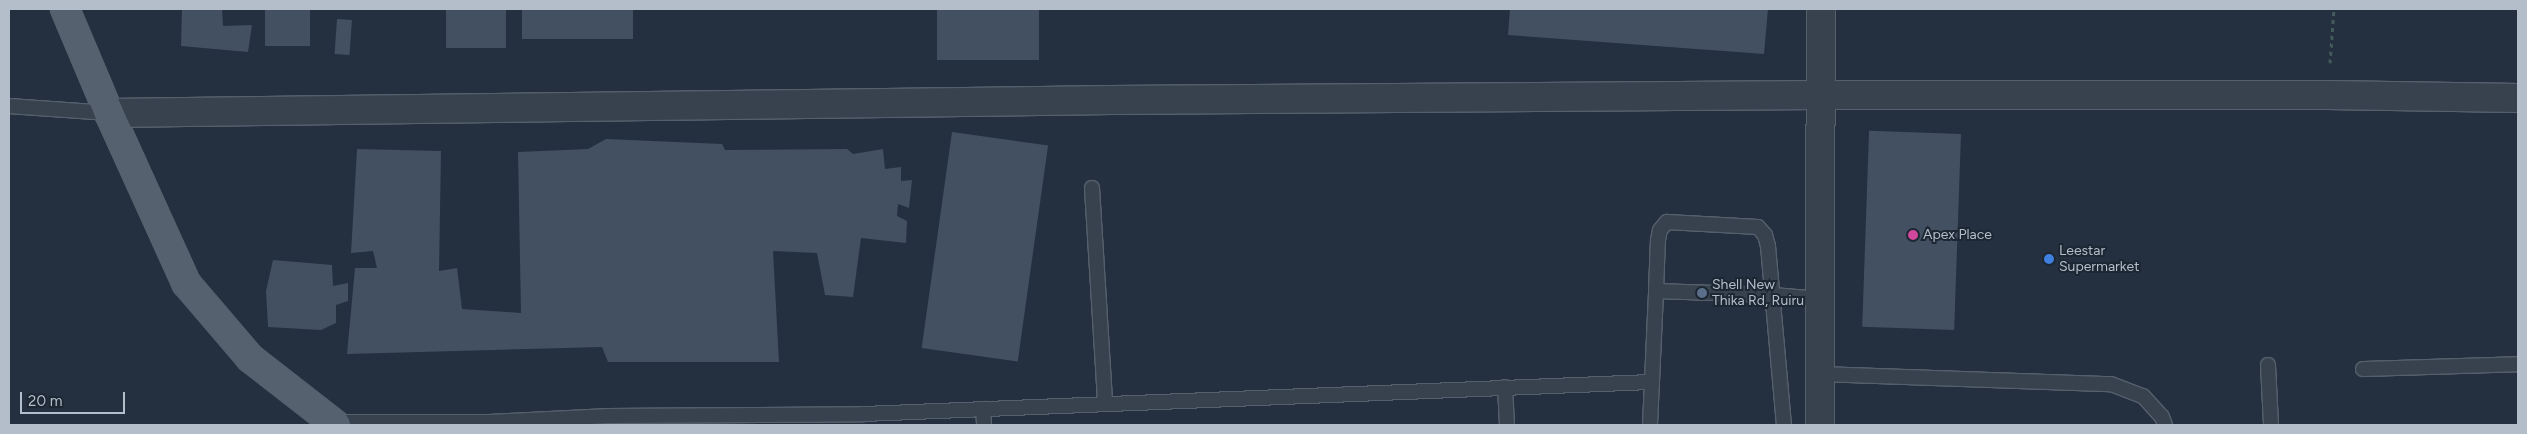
<!DOCTYPE html>
<style>
body{margin:0}
#map{position:relative;width:2527px;height:434px;overflow:hidden;background:#24303f;font-family:Figtree,sans-serif}
div>[style]{position:absolute}
[style*='--x']{left:calc(var(--x)*1px);top:calc(var(--y)*1px);width:calc(var(--w)*1px);rotate:calc(var(--a)*1deg)}
.building>*{inset:0;background:#435061;transform-origin:0 0}
.path>*{height:3px;margin-top:-1.5px;transform-origin:0;background:repeating-linear-gradient(90deg,#445a5d 0 4px,transparent 0 8px)}
.roads{filter:drop-shadow(1px 0 #56606d) drop-shadow(-1px 0 #56606d) drop-shadow(0 1px #56606d) drop-shadow(0 -1px #56606d)}
.service>*{height:14px;margin:-7px;padding:0 7px;transform-origin:7px;border-radius:7px;background:#38424f}
.minor>*{height:28px;margin:-14px;padding:0 14px;transform-origin:14px;border-radius:14px;background:#38424f}
.primary>*{height:28px;margin:-14px;padding:0 14px;transform-origin:14px;border-radius:14px;background:#56616f}
.dots>*{width:14px;height:14px;translate:-50% -50%;box-sizing:border-box;border:2px solid #1d2734;border-radius:50%}
span{translate:-50% -50%;white-space:nowrap;text-align:center;line-height:1.15;-webkit-text-stroke:4px #1d2734;paint-order:stroke}
.poi-label{font-size:14px;color:#b4bdca}
.left{translate:0 -50%;text-align:left}
.frame{position:absolute;inset:0;border:10px solid #b4bdca;pointer-events:none}
.scale{position:absolute;left:20px;top:392px;width:105px;height:22px;box-sizing:border-box;border:2px solid #b4bdca;border-top:0;padding-left:6px;font-size:15px;line-height:18px;white-space:nowrap;color:#b4bdca;-webkit-text-stroke:4px #1d2734;paint-order:stroke}
</style>
<div id="map">
<div class="building">
<i style="clip-path:polygon(182px 9px,222px 9px,223px 26px,252px 25px,248px 52px,181px 46px)"></i>
<i style="left:265px;top:9px;width:45px;height:37px"></i>
<i style="left:446px;top:9px;width:60px;height:39px"></i>
<i style="left:522px;top:9px;width:111px;height:30px"></i>
<i style="left:937px;top:9px;width:102px;height:51px"></i>
<i style="clip-path:polygon(1510px 9px,1768px 9px,1764px 54px,1508px 35px)"></i>
<i style="left:337px;top:19px;width:15px;height:35px;rotate:4deg"></i>
<i style="left:952px;top:132px;width:97px;height:218px;rotate:8deg"></i>
<i style="left:1961px;top:134px;width:196px;height:92px;rotate:92deg"></i>
<i style="clip-path:polygon(606px 139px,722px 144px,725px 150px,847px 149px,853px 154px,883px 149px,885px 169px,901px 167px,901px 181px,912px 180px,909px 208px,898px 204px,897px 216px,907px 221px,906px 243px,861px 238px,853px 297px,825px 295px,817px 253px,773px 251px,779px 362px,608px 362px,602px 347px,347px 354px,355px 268px,377px 268px,373px 251px,351px 253px,357px 149px,441px 151px,439px 271px,457px 268px,462px 309px,521px 313px,518px 152px,588px 149px)"></i>
<i style="clip-path:polygon(273px 260px,332px 265px,333px 286px,348px 283px,348px 301px,336px 305px,336px 323px,321px 330px,268px 327px,266px 291px)"></i>
</div>
<div class="path">
<i style="--x:2330;--y:63;--w:54;--a:-85.8"></i>
</div>
<div class="roads">
<div class="service">
<i style="--x:9;--y:106;--w:100;--a:4"></i>
<i style="--x:1092;--y:188;--w:215;--a:86.5"></i>
<i style="--x:1656;--y:291;--w:51;--a:-87.8"></i>
<i style="--x:1658;--y:240;--w:10;--a:-79"></i>
<i style="--x:1660;--y:230;--w:11;--a:-49"></i>
<i style="--x:1667;--y:222;--w:91;--a:3.1"></i>
<i style="--x:1758;--y:227;--w:11;--a:49"></i>
<i style="--x:1765;--y:235;--w:11;--a:75"></i>
<i style="--x:1768;--y:246;--w:180;--a:84.9"></i>
<i style="--x:2268;--y:365;--w:60;--a:87.1"></i>
<i style="--x:2363;--y:369;--w:155;--a:-1.8"></i>
<i style="--x:1820;--y:374;--w:291;--a:2"></i>
<i style="--x:2111;--y:384;--w:34;--a:21"></i>
<i style="--x:2143;--y:396;--w:28;--a:48"></i>
<i style="--x:2162;--y:417;--w:9;--a:69"></i>
<i style="--x:1505;--y:387;--w:38;--a:87"></i>
<i style="--x:983;--y:409;--w:16;--a:86"></i>
<i style="--x:331;--y:422;--w:158;--a:0"></i>
<i style="--x:489;--y:422;--w:120;--a:-2.9"></i>
<i style="--x:609;--y:416;--w:255;--a:-0.4"></i>
<i style="--x:864;--y:414;--w:789;--a:-2.33"></i>
<i style="--x:1650;--y:425;--w:134;--a:-87.4"></i>
<i style="--x:1656;--y:291;--w:117;--a:2"></i>
<i style="--x:1773;--y:295;--w:47;--a:4.9"></i>
</div>
<div class="minor">
<i style="--x:109;--y:113;--w:1002;--a:-0.74"></i>
<i style="--x:1111;--y:100;--w:708;--a:-0.4"></i>
<i style="--x:1819;--y:95;--w:509;--a:0"></i>
<i style="--x:2328;--y:95;--w:190;--a:0.9"></i>
<i style="--x:1820;--y:425;--w:416;--a:-89.9"></i>
</div>
<div class="primary">
<i style="--x:65;--y:9;--w:113;--a:67.1"></i>
<i style="--x:109;--y:113;--w:187;--a:65.6"></i>
<i style="--x:186;--y:283;--w:99;--a:49.5"></i>
<i style="--x:250;--y:358;--w:109;--a:37.9"></i>
</div>
</div>
<div class="dots">
<i style="left:1913px;top:235px;background:#d1479c"></i>
<i style="left:2049px;top:259px;background:#3f7fe0"></i>
<i style="left:1702px;top:293px;background:#5c6f8a"></i>
</div>
<div class="poi-label">
<span class="left" style="left:1923px;top:235px">Apex Place</span>
<span class="left" style="left:2059px;top:259px">Leestar<br>Supermarket</span>
<span class="left" style="left:1712px;top:293px">Shell New<br>Thika Rd, Ruiru</span>
</div>
<div class="frame"></div>
<div class="scale">20 m</div>
</div>
